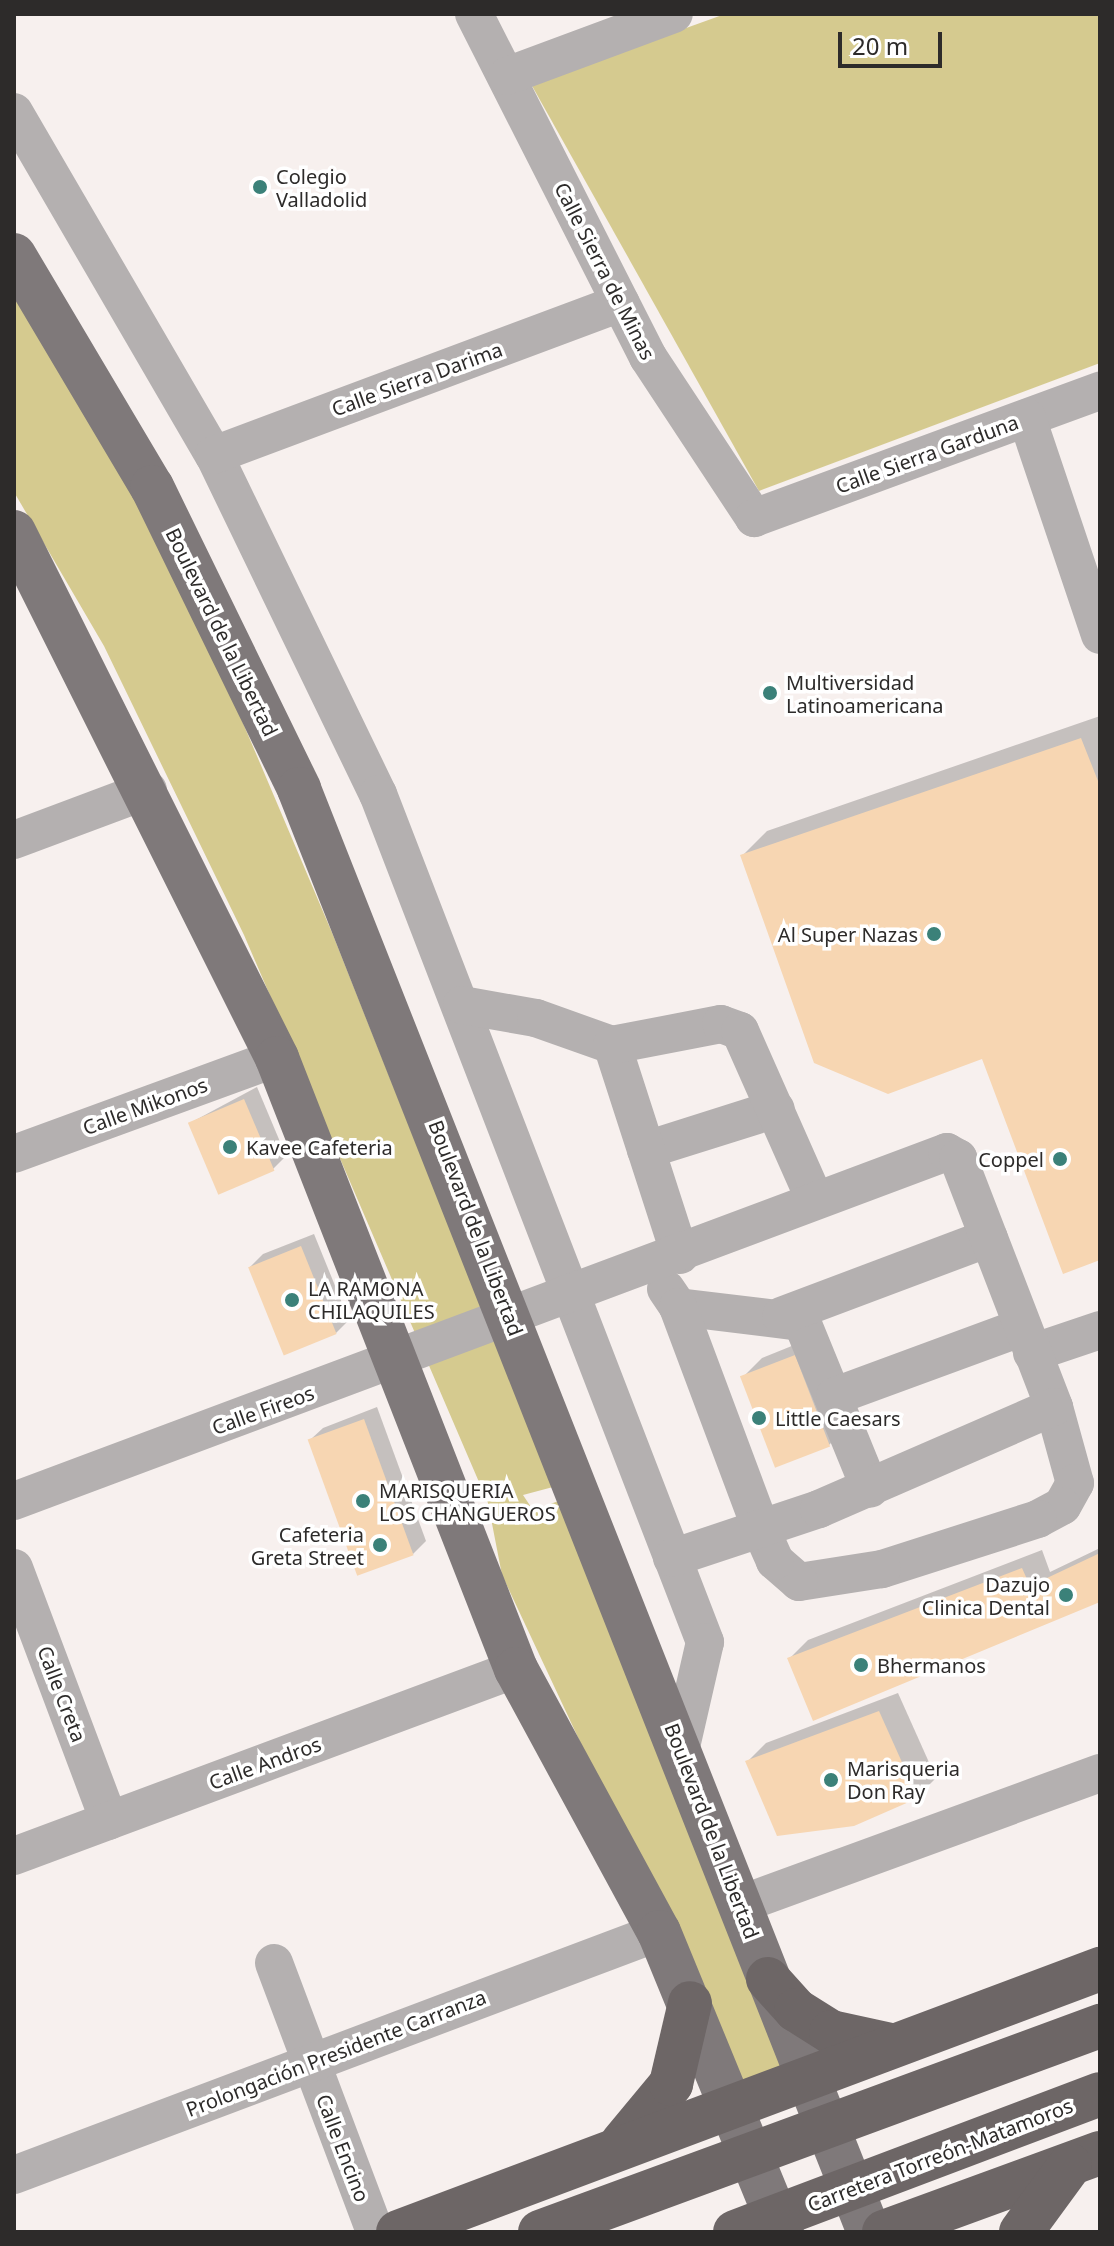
<!DOCTYPE html>
<meta charset="utf-8">
<style>
body{margin:0}
#map{position:relative;width:1114px;height:2246px;overflow:hidden;background:#f7f0ee;font-family:"Noto Sans",sans-serif}
div>[style]{position:absolute}
[style*='--x']{left:calc(var(--x)*1px);top:calc(var(--y)*1px);width:calc(var(--w)*1px);rotate:calc(var(--a)*1deg)}
.green>*{inset:0;background:#d5ca8f}
.shadow>*{inset:0;background:#0003}
.building>*{inset:0;background:#f7d6b2;transform-origin:0 0}
.minor>*{height:38px;margin:-19px;padding:0 19px;transform-origin:19px;border-radius:19px;background:#b4b0b0}
.major>*{height:44px;margin:-22px;padding:0 22px;transform-origin:22px;border-radius:22px;background:#7f797a}
.highway>*{height:44px;margin:-22px;padding:0 22px;transform-origin:22px;border-radius:22px;background:#6d6666}
.dots>*{width:22px;height:22px;translate:-50% -50%;box-sizing:border-box;border:4px solid #fff;border-radius:50%}
span{translate:-50% -50%;white-space:nowrap;text-align:center;line-height:1.15;-webkit-text-stroke:7px #fff;paint-order:stroke}
.poi-label{font-size:20px;color:#2d2b2a}
.left{translate:0 -50%;text-align:left}
.right{translate:-100% -50%;text-align:right}
.street-label{font-size:20px;color:#2d2b2a}
.frame{position:absolute;inset:0;border:16px solid #2d2b2a;pointer-events:none}
.scale{position:absolute;left:838px;top:32px;width:104px;height:36px;box-sizing:border-box;border:4px solid #2d2b2a;border-top:0;padding-left:10px;font-size:24px;line-height:28px;white-space:nowrap;color:#2d2b2a;-webkit-text-stroke:6px #fff;paint-order:stroke}
</style>
<div id="map">
<div class="green">
<i style="clip-path:polygon(725px 14px,1100px 14px,1100px 363px,759px 491px,531px 84px)"></i>
<i style="clip-path:polygon(14px 291px,87px 407px,212px 650px,333px 935px,553px 1487px,523px 1495px,533px 1510px,573px 1496px,787px 2070px,744px 2092px,502px 1575px,488px 1503px,244px 935px,104px 646px,14px 492px)"></i>
</div>
<div class="shadow">
<i style="clip-path:polygon(1100px 716px,1100px 1258px,984px 1059px,743px 855px,767px 831px)"></i>
<i style="clip-path:polygon(257px 1087px,286px 1156px,273px 1169px,190px 1123px)"></i>
<i style="clip-path:polygon(314px 1234px,349px 1320px,336px 1333px,250px 1267px,263px 1254px)"></i>
<i style="clip-path:polygon(814px 1337px,848px 1426px,829px 1445px,743px 1377px,762px 1358px)"></i>
<i style="clip-path:polygon(377px 1407px,426px 1541px,413px 1554px,310px 1440px,323px 1428px)"></i>
<i style="clip-path:polygon(1100px 1548px,1100px 1601px,814px 1719px,789px 1659px,808px 1640px,1042px 1550px,1050px 1572px)"></i>
<i style="clip-path:polygon(898px 1693px,936px 1778px,917px 1797px,747px 1762px,766px 1743px)"></i>
</div>
<div class="building">
<i style="clip-path:polygon(1081px 738px,1100px 786px,1100px 1260px,1063px 1274px,982px 1059px,888px 1094px,814px 1063px,740px 855px)"></i>
<i style="left:244px;top:1099px;width:78px;height:61px;rotate:67deg"></i>
<i style="left:301px;top:1246px;width:95px;height:57px;rotate:68deg"></i>
<i style="left:795px;top:1355px;width:98px;height:59px;rotate:69deg"></i>
<i style="left:364px;top:1419px;width:145px;height:60px;rotate:70deg"></i>
<i style="clip-path:polygon(1100px 1553px,1100px 1602px,813px 1721px,787px 1658px,1022px 1568px,1030px 1586px)"></i>
<i style="clip-path:polygon(879px 1711px,918px 1798px,854px 1826px,777px 1836px,745px 1761px)"></i>
</div>
<div class="minor">
<i style="--x:474;--y:14;--w:385;--a:63.1"></i>
<i style="--x:648;--y:357;--w:193;--a:56.6"></i>
<i style="--x:754;--y:518;--w:369;--a:-20.2"></i>
<i style="--x:507;--y:76;--w:178;--a:-20.4"></i>
<i style="--x:14;--y:112;--w:397;--a:59.8"></i>
<i style="--x:214;--y:455;--w:377;--a:64.2"></i>
<i style="--x:378;--y:794;--w:909;--a:68.91"></i>
<i style="--x:705;--y:1642;--w:108;--a:102.9"></i>
<i style="--x:1027;--y:418;--w:229;--a:71.4"></i>
<i style="--x:214;--y:455;--w:434;--a:-20.5"></i>
<i style="--x:14;--y:840;--w:143;--a:-20.5"></i>
<i style="--x:462;--y:1005;--w:75;--a:10"></i>
<i style="--x:536;--y:1018;--w:81;--a:19.6"></i>
<i style="--x:646;--y:1150;--w:136;--a:-17.5"></i>
<i style="--x:14;--y:1154;--w:280;--a:-20.1"></i>
<i style="--x:680;--y:1255;--w:221;--a:-107.9"></i>
<i style="--x:612;--y:1045;--w:111;--a:-10.9"></i>
<i style="--x:721;--y:1024;--w:20;--a:20"></i>
<i style="--x:740;--y:1031;--w:185;--a:66.1"></i>
<i style="--x:666;--y:1289;--w:22;--a:56"></i>
<i style="--x:678;--y:1307;--w:125;--a:6.9"></i>
<i style="--x:802;--y:1322;--w:180;--a:67.8"></i>
<i style="--x:781;--y:1316;--w:222;--a:-20.6"></i>
<i style="--x:1032;--y:1353;--w:72;--a:-18.7"></i>
<i style="--x:835;--y:1396;--w:200;--a:-20.2"></i>
<i style="--x:14;--y:1501;--w:996;--a:-20.51"></i>
<i style="--x:947;--y:1152;--w:13;--a:29"></i>
<i style="--x:958;--y:1158;--w:267;--a:68.9"></i>
<i style="--x:1054;--y:1407;--w:79;--a:74.6"></i>
<i style="--x:1075;--y:1483;--w:26;--a:119"></i>
<i style="--x:1062;--y:1506;--w:27;--a:152"></i>
<i style="--x:1038;--y:1519;--w:164;--a:162.2"></i>
<i style="--x:882;--y:1569;--w:84;--a:171.1"></i>
<i style="--x:799;--y:1582;--w:32;--a:-139"></i>
<i style="--x:775;--y:1561;--w:35;--a:-114"></i>
<i style="--x:761;--y:1529;--w:237;--a:-110.5"></i>
<i style="--x:672;--y:1558;--w:155;--a:-18.4"></i>
<i style="--x:819;--y:1509;--w:256;--a:-23.5"></i>
<i style="--x:14;--y:1568;--w:270;--a:69.4"></i>
<i style="--x:14;--y:1856;--w:536;--a:-20.43"></i>
<i style="--x:739;--y:1905;--w:384;--a:-20.1"></i>
<i style="--x:274;--y:1963;--w:287;--a:69.4"></i>
<i style="--x:14;--y:2175;--w:689;--a:-20.64"></i>
</div>
<div class="major">
<i style="--x:14;--y:255;--w:270;--a:59.3"></i>
<i style="--x:152;--y:487;--w:336;--a:64"></i>
<i style="--x:299;--y:789;--w:1551;--a:68.45"></i>
<i style="--x:14;--y:532;--w:588;--a:63.43"></i>
<i style="--x:277;--y:1058;--w:656;--a:68.64"></i>
<i style="--x:516;--y:1669;--w:299;--a:61.5"></i>
<i style="--x:659;--y:1932;--w:324;--a:67.7"></i>
</div>
<div class="highway">
<i style="--x:768;--y:1979;--w:42;--a:47.9"></i>
<i style="--x:796;--y:2010;--w:41;--a:32.2"></i>
<i style="--x:831;--y:2032;--w:61;--a:12.2"></i>
<i style="--x:622;--y:2143;--w:77;--a:-50.3"></i>
<i style="--x:671;--y:2084;--w:83;--a:-76.8"></i>
<i style="--x:398;--y:2232;--w:750;--a:-20.54"></i>
<i style="--x:540;--y:2232;--w:597;--a:-20.2"></i>
<i style="--x:735;--y:2232;--w:390;--a:-20.7"></i>
<i style="--x:884;--y:2232;--w:230;--a:-20.1"></i>
<i style="--x:1021;--y:2232;--w:83;--a:-53.8"></i>
</div>
<div class="dots">
<i style="left:260px;top:187px;background:#3b8179"></i>
<i style="left:770px;top:693px;background:#3b8179"></i>
<i style="left:934px;top:934px;background:#3b8179"></i>
<i style="left:230px;top:1147px;background:#3b8179"></i>
<i style="left:1060px;top:1159px;background:#3b8179"></i>
<i style="left:292px;top:1300px;background:#3b8179"></i>
<i style="left:759px;top:1418px;background:#3b8179"></i>
<i style="left:363px;top:1501px;background:#3b8179"></i>
<i style="left:380px;top:1545px;background:#3b8179"></i>
<i style="left:1066px;top:1595px;background:#3b8179"></i>
<i style="left:861px;top:1665px;background:#3b8179"></i>
<i style="left:831px;top:1780px;background:#3b8179"></i>
</div>
<div class="poi-label">
<span class="left" style="left:276px;top:188px">Colegio<br>Valladolid</span>
<span class="left" style="left:786px;top:694px">Multiversidad<br>Latinoamericana</span>
<span class="right" style="left:918px;top:934px">Al Super Nazas</span>
<span class="left" style="left:246px;top:1147px">Kavee Cafeteria</span>
<span class="right" style="left:1044px;top:1159px">Coppel</span>
<span class="left" style="left:308px;top:1300px">LA RAMONA<br>CHILAQUILES</span>
<span class="left" style="left:775px;top:1418px">Little Caesars</span>
<span class="left" style="left:379px;top:1502px">MARISQUERIA<br>LOS CHANGUEROS</span>
<span class="right" style="left:364px;top:1546px">Cafeteria<br>Greta Street</span>
<span class="right" style="left:1050px;top:1596px">Dazujo<br>Clinica Dental</span>
<span class="left" style="left:877px;top:1665px">Bhermanos</span>
<span class="left" style="left:847px;top:1780px">Marisqueria<br>Don Ray</span>
</div>
<div class="street-label">
<span style="left:605px;top:271px;rotate:63deg">Calle Sierra de Minas</span>
<span style="left:417px;top:379px;rotate:-20deg">Calle Sierra Darima</span>
<span style="left:927px;top:454px;rotate:-20deg">Calle Sierra Garduna</span>
<span style="left:222px;top:632px;rotate:64deg">Boulevard de la Libertad</span>
<span style="left:145px;top:1106px;rotate:-20deg">Calle Mikonos</span>
<span style="left:476px;top:1228px;rotate:69deg">Boulevard de la Libertad</span>
<span style="left:263px;top:1410px;rotate:-20deg">Calle Fireos</span>
<span style="left:62px;top:1694px;rotate:69deg">Calle Creta</span>
<span style="left:265px;top:1763px;rotate:-20deg">Calle Andros</span>
<span style="left:712px;top:1831px;rotate:69deg">Boulevard de la Libertad</span>
<span style="left:336px;top:2053px;rotate:-21deg">Prolongación Presidente Carranza</span>
<span style="left:343px;top:2148px;rotate:69deg">Calle Encino</span>
<span style="left:940px;top:2155px;rotate:-21deg">Carretera Torreón-Matamoros</span>
</div>
<div class="frame"></div>
<div class="scale">20 m</div>
</div>
